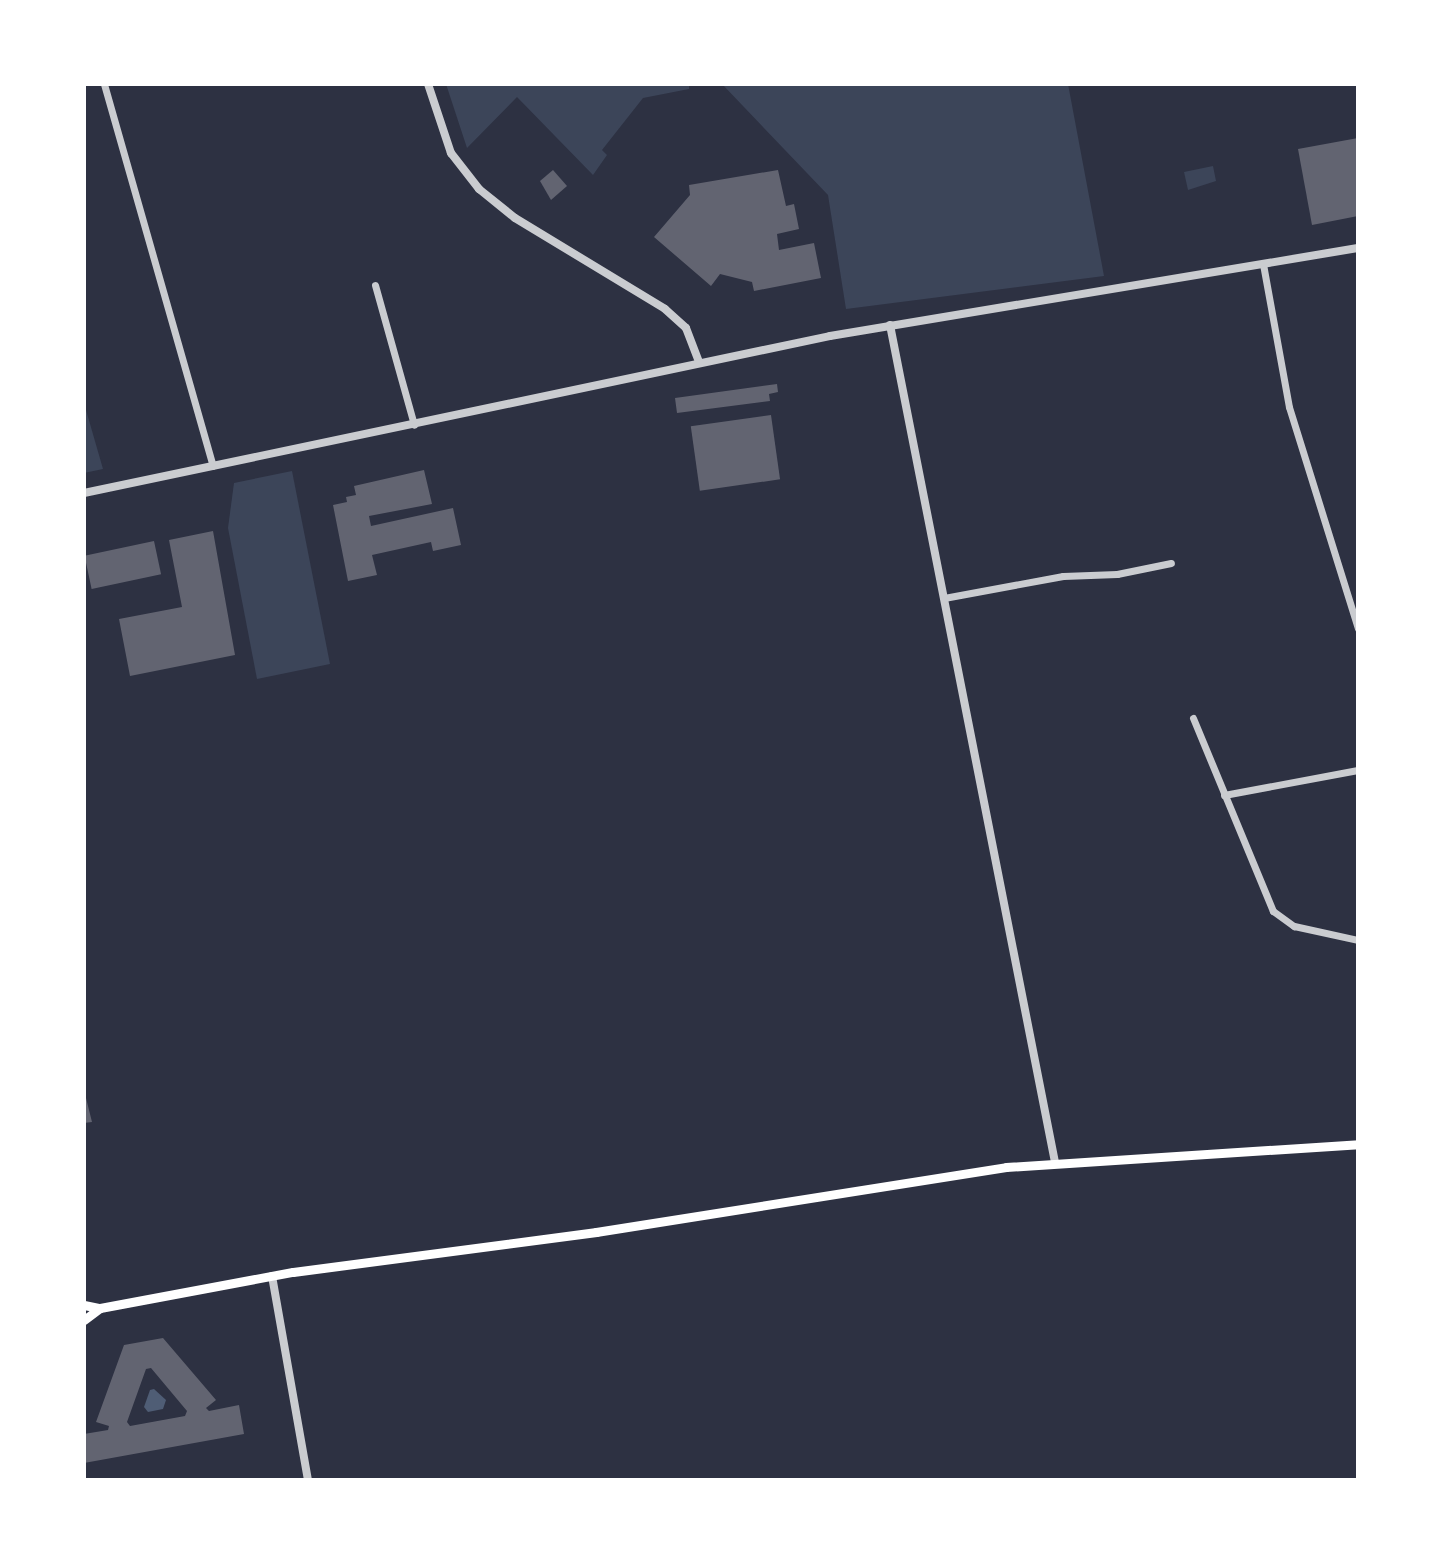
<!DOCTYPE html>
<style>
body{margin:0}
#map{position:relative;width:1442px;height:1564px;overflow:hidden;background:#2d3142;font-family:Helvetica,sans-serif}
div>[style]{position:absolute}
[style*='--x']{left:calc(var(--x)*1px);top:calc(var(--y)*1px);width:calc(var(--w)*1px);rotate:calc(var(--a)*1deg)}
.green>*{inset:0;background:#3c4559}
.water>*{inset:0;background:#4f5d75}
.building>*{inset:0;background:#626471;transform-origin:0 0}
.minor>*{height:7px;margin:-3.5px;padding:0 3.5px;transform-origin:3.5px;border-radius:3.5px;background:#caccd0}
.tertiary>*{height:8px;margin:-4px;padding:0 4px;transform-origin:4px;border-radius:4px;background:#caccd0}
.secondary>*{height:9px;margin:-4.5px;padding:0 4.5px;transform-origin:4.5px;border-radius:4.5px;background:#fff}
span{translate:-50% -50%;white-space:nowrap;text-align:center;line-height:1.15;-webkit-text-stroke:8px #fff;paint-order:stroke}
.frame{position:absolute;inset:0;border:86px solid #fff;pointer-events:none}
</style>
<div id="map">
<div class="green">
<i style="clip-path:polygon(446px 84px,689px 84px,689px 89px,643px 98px,602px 150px,607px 155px,593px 175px,517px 97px,467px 148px)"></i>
<i style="clip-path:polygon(722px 84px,1068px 84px,1104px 276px,846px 309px,828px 195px)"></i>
<i style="clip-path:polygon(1213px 166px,1216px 181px,1188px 190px,1184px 172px)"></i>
<i style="clip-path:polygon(84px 403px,103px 469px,84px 473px)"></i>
<i style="clip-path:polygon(292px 471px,330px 664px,257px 679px,228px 528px,234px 483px)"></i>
</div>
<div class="water">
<i style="clip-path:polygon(154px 1389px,166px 1400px,163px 1409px,148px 1412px,144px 1407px,150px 1390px)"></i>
</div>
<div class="building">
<i style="clip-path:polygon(1358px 138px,1358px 216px,1312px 225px,1298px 149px)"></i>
<i style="clip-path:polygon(553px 170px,567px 186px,551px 200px,540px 181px)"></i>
<i style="clip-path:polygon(778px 170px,786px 206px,794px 204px,799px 229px,777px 234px,779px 250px,814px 243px,821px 278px,754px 291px,752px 282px,720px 274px,711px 286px,654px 237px,690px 195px,689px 185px)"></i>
<i style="clip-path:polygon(777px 384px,778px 392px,769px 394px,770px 401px,677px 413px,675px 398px)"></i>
<i style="left:771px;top:415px;width:65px;height:81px;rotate:82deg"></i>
<i style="clip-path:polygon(424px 470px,432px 504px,369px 516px,371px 526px,453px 508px,461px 545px,433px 551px,431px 542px,372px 555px,377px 575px,348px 581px,333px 505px,347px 502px,346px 497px,356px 495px,354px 486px)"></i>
<i style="clip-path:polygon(213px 531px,235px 655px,130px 676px,119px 619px,182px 607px,169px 540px)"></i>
<i style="left:154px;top:541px;width:34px;height:71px;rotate:78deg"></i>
<i style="clip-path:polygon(84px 1090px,92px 1122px,84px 1123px)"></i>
<i style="clip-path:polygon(evenodd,163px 1338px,216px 1400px,206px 1408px,209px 1411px,239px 1405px,244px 1434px,84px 1463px,84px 1434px,108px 1430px,109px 1426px,96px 1422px,124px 1345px,163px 1338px,151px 1368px,187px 1411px,185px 1416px,130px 1426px,127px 1422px,146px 1369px,151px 1368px)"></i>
</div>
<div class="minor">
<i style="--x:104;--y:84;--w:397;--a:74.1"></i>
<i style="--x:1263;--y:264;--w:145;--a:79.7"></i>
<i style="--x:1289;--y:407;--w:232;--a:72.7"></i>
<i style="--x:375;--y:285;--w:145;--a:74.4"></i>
<i style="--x:944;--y:598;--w:121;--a:-10.5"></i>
<i style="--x:1063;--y:576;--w:54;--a:-2.1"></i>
<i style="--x:1117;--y:574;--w:55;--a:-11.5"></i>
<i style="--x:1193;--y:718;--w:209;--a:67.5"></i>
<i style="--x:1273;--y:911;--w:26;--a:36"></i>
<i style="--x:1294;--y:926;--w:66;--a:12.3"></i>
<i style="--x:1224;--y:795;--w:136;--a:-10.6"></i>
</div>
<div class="tertiary">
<i style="--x:428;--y:84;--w:73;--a:71.6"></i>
<i style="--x:451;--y:153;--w:46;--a:52.1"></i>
<i style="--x:479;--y:189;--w:46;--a:38.9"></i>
<i style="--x:515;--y:218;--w:175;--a:31.2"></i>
<i style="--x:665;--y:309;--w:28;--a:42"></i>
<i style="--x:686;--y:328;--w:36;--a:69"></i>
<i style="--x:890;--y:325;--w:853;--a:78.85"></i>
<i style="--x:84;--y:493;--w:762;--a:-11.88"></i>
<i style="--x:830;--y:336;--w:535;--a:-9.46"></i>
<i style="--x:272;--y:1276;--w:207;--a:80"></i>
</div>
<div class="secondary">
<i style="--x:84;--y:1305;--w:16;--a:11"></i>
<i style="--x:100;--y:1308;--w:196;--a:-10.6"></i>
<i style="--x:293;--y:1272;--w:306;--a:-7.5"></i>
<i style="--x:596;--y:1232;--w:415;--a:-9"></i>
<i style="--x:1006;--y:1167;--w:353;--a:-3.7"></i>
<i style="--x:84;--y:1320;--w:20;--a:-37"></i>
</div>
<div class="frame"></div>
</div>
